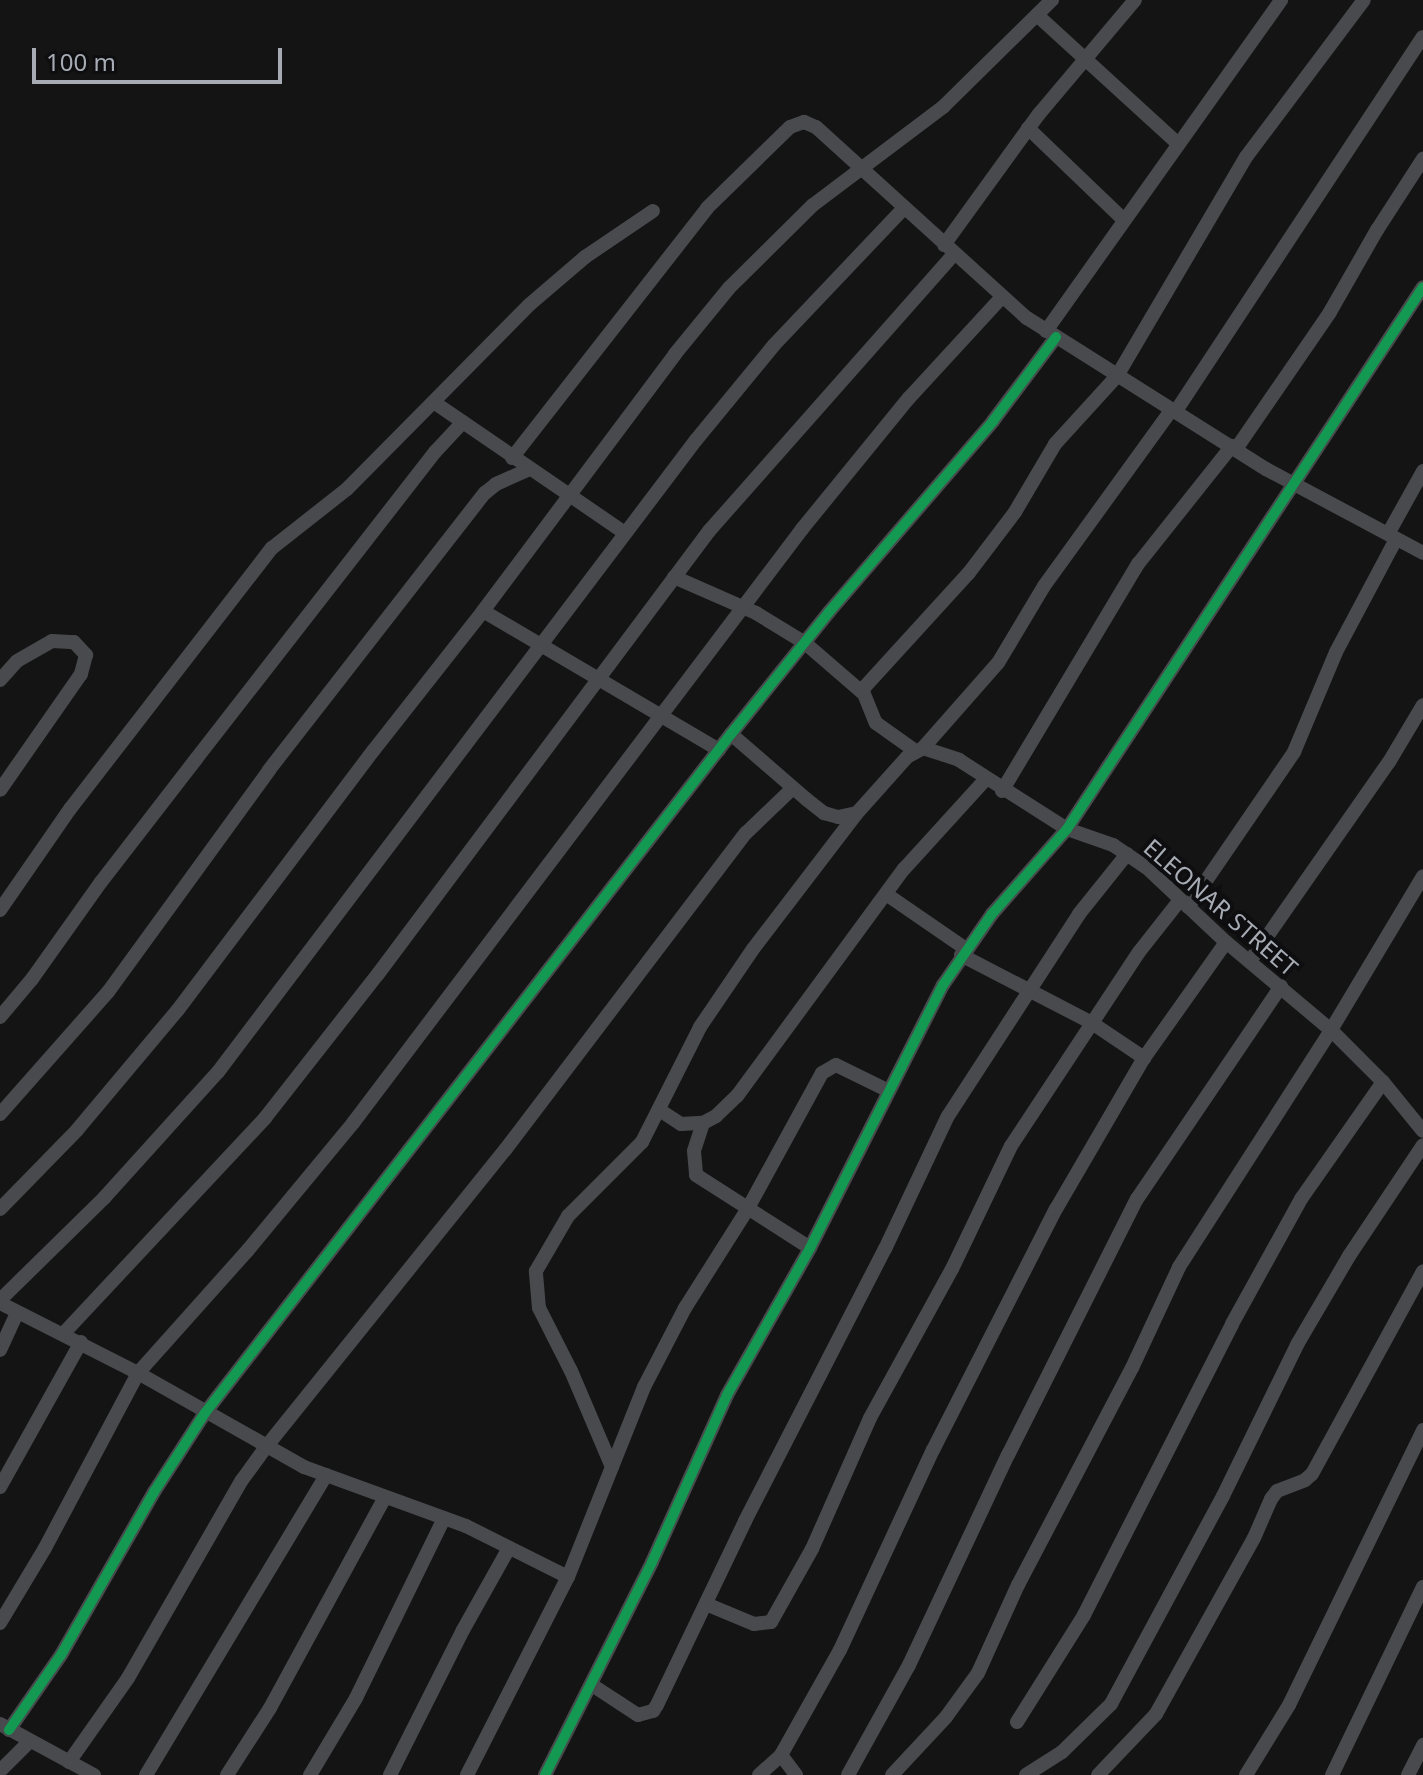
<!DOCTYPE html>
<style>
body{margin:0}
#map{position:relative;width:1423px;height:1775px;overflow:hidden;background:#141414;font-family:"Noto Sans",sans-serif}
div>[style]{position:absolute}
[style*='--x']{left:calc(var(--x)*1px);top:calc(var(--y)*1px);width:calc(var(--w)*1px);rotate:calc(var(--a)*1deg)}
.minor>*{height:14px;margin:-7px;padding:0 7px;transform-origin:7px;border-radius:7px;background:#484a4d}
.cycleway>*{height:10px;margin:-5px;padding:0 5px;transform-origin:5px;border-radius:5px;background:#139951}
span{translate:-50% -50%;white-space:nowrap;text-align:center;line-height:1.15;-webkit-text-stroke:8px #0e0e10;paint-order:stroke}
.street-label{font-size:24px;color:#a6abb4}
.scale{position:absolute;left:32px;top:48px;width:250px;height:36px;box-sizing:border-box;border:4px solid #a6abb4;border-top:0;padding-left:10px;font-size:24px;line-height:28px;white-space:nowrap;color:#a6abb4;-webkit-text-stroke:6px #0e0e10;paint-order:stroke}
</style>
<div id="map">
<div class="minor">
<i style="--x:1037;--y:15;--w:190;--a:42.4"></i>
<i style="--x:1028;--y:128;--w:132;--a:43.8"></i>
<i style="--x:944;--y:245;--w:162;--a:-54.1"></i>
<i style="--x:1039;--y:114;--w:149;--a:-49.9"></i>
<i style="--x:1046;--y:331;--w:406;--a:-54.6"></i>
<i style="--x:435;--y:403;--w:230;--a:34.4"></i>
<i style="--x:1176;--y:411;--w:448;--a:-56.6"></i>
<i style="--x:1236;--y:449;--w:166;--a:-55.5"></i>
<i style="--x:1330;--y:312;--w:95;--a:-60.2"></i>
<i style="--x:1377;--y:230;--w:85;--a:-57.1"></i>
<i style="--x:512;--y:458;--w:317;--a:-52"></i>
<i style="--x:707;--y:208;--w:116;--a:-44.3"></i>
<i style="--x:790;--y:127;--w:15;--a:-20"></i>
<i style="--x:804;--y:122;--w:13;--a:23"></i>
<i style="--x:816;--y:127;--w:285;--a:42.2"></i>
<i style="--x:1027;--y:318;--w:283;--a:32.3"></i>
<i style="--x:1266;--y:469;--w:178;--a:28.1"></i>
<i style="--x:1388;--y:534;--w:72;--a:-60.9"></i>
<i style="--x:674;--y:577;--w:90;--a:23.7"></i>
<i style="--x:756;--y:613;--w:57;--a:31.5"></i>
<i style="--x:805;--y:643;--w:78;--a:40.8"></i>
<i style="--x:864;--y:694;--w:31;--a:68"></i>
<i style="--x:876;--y:723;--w:47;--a:35.4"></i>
<i style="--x:483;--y:611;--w:274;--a:30.5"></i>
<i style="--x:0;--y:680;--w:25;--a:-48"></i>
<i style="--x:17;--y:661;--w:40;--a:-29.7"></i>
<i style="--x:52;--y:641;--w:22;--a:3"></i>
<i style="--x:74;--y:642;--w:18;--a:47"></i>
<i style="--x:86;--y:655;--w:20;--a:105"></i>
<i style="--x:81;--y:674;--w:141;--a:124.9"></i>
<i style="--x:861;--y:691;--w:159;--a:-47.6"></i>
<i style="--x:968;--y:574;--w:78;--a:-52.8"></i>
<i style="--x:1015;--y:512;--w:79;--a:-59.5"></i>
<i style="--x:1055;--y:444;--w:92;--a:-47.6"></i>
<i style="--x:1117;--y:376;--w:254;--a:-59.5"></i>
<i style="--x:1246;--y:157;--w:196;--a:-53.1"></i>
<i style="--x:731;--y:734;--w:99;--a:40.9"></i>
<i style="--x:806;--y:799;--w:23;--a:38"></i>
<i style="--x:824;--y:813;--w:15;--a:16"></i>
<i style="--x:838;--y:817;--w:19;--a:-12"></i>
<i style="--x:857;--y:813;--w:75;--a:-48.2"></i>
<i style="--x:907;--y:757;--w:18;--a:-29"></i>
<i style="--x:923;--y:748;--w:38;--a:18"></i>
<i style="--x:959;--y:760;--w:128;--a:32.6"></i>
<i style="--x:1067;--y:829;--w:49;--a:19.2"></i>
<i style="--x:1113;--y:845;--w:40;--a:34"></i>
<i style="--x:1146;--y:867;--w:110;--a:43.2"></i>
<i style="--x:1226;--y:942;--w:137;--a:40"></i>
<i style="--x:1331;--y:1030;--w:74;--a:45"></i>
<i style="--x:1383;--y:1082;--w:63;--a:50.8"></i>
<i style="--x:923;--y:748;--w:113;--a:-48.6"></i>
<i style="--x:998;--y:663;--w:90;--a:-59.1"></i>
<i style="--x:1044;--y:586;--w:218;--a:-54.1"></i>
<i style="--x:1002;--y:791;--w:265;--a:-59.1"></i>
<i style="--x:1138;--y:564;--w:151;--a:-51.5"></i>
<i style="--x:886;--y:894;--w:97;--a:34.5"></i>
<i style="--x:1188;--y:907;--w:188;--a:-55.6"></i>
<i style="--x:1294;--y:752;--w:108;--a:-67.2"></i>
<i style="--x:1336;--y:652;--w:128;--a:-62"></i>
<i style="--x:0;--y:910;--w:123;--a:-55.3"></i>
<i style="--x:70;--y:809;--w:330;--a:-52.3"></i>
<i style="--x:272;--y:548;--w:95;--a:-38.2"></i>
<i style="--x:347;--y:489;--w:259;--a:-45.3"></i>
<i style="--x:529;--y:305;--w:74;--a:-40.6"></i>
<i style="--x:585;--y:257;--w:82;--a:-34.1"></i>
<i style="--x:961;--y:955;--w:148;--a:27.4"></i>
<i style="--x:1092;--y:1023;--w:63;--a:33.9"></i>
<i style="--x:1250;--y:961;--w:243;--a:-55.1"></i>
<i style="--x:1389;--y:762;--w:66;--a:-59.2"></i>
<i style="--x:0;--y:1017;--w:50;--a:-49.9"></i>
<i style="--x:32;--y:979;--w:119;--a:-54.6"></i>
<i style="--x:101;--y:882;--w:155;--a:-52.3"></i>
<i style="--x:196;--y:759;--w:389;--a:-52.1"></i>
<i style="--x:435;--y:452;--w:41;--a:-47"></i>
<i style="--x:661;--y:1111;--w:24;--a:33"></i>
<i style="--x:681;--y:1124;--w:22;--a:-3"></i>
<i style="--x:703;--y:1123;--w:15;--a:-28"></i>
<i style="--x:716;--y:1116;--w:29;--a:-44"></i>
<i style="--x:737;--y:1096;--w:282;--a:-53.7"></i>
<i style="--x:904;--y:869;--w:122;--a:-47.7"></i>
<i style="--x:0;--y:1114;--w:163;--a:-48.5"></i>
<i style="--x:108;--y:992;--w:274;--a:-54"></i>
<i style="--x:269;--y:770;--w:351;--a:-52.1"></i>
<i style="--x:485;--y:493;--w:14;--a:-39"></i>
<i style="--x:496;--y:484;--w:36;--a:-24"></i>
<i style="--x:703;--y:1123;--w:29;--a:108"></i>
<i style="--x:694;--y:1151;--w:24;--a:85"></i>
<i style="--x:696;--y:1175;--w:135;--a:32.6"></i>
<i style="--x:0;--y:1209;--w:110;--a:-45.7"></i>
<i style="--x:77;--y:1130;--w:155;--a:-50"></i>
<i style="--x:177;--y:1011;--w:326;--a:-53"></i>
<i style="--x:373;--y:751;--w:178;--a:-51.8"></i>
<i style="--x:483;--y:611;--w:321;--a:-53.2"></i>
<i style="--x:675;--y:354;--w:85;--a:-50.7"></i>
<i style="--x:729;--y:288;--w:118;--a:-44.7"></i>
<i style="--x:813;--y:205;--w:163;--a:-37"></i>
<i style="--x:943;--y:107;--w:153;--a:-44.5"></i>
<i style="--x:0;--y:1300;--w:146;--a:-44.4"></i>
<i style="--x:104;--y:1198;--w:170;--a:-47.9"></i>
<i style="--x:218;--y:1072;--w:792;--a:-52.9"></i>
<i style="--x:696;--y:440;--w:123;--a:-50.6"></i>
<i style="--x:774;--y:345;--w:187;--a:-46.5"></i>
<i style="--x:0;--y:1303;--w:155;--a:26.9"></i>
<i style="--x:138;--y:1373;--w:191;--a:29.5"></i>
<i style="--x:304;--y:1467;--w:172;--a:20"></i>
<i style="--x:466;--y:1526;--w:114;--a:26.6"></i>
<i style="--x:63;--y:1334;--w:296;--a:-46.9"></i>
<i style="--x:265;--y:1118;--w:183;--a:-51.9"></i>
<i style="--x:378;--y:974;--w:553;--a:-53.23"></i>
<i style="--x:709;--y:531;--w:370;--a:-48.5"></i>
<i style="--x:0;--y:1350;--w:41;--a:-65.3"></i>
<i style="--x:612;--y:1467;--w:104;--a:-113.1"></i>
<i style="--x:571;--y:1371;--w:71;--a:-116.9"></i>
<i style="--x:539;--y:1308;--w:37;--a:-95"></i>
<i style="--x:536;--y:1271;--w:64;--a:-59.8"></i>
<i style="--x:568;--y:1216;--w:105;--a:-45"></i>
<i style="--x:642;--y:1142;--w:129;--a:-63.2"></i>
<i style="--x:700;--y:1027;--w:94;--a:-55.8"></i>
<i style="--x:753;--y:949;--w:171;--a:-52.6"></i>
<i style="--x:0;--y:1487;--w:166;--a:-60.8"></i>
<i style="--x:706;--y:1604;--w:52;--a:22.6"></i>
<i style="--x:754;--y:1624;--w:17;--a:-7"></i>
<i style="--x:771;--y:1622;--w:84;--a:-60.7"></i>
<i style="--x:812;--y:1549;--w:143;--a:-66.1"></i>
<i style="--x:870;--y:1418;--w:170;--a:-61.2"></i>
<i style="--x:952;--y:1269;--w:136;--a:-64.4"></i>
<i style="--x:1011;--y:1146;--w:232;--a:-56.6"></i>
<i style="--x:1139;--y:952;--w:66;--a:-51.7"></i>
<i style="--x:0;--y:1623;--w:87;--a:-59"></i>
<i style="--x:45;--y:1548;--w:198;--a:-62"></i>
<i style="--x:138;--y:1373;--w:165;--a:-48.2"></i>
<i style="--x:248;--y:1250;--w:165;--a:-50.4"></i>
<i style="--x:353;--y:1123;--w:745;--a:-52.91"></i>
<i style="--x:802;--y:529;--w:169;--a:-50.8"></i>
<i style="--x:909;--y:398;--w:137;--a:-47.4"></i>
<i style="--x:592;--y:1685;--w:55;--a:33.1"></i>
<i style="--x:638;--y:1715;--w:16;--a:-15"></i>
<i style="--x:653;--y:1711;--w:7;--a:-56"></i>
<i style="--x:657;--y:1705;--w:204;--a:-64.4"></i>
<i style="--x:745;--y:1521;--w:306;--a:-62.8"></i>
<i style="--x:885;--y:1249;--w:147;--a:-64.7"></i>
<i style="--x:948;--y:1116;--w:241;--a:-57"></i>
<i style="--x:1079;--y:914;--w:77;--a:-51.3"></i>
<i style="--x:1017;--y:1722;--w:126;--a:-57.9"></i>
<i style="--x:1084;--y:1615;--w:326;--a:-63"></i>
<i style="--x:1232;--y:1324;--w:143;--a:-61.1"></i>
<i style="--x:1301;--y:1199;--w:143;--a:-55"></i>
<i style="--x:0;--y:1724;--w:107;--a:28.5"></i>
<i style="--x:9;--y:1730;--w:91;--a:-55.3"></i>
<i style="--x:61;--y:1655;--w:188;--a:-60.3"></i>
<i style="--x:154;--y:1492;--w:94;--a:-57.2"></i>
<i style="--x:205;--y:1413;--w:859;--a:-52.24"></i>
<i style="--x:731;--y:734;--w:156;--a:-51.2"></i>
<i style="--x:829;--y:612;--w:252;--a:-49.3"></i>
<i style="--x:993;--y:421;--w:105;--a:-53.1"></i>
<i style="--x:781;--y:1755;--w:25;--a:53"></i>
<i style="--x:69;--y:1762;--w:103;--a:-54.9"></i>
<i style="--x:128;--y:1678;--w:228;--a:-60.1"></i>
<i style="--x:242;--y:1480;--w:41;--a:-54"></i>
<i style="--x:266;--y:1447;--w:381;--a:-51.2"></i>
<i style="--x:505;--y:1150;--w:398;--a:-52.8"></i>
<i style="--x:746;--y:833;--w:65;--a:-43.8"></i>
<i style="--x:0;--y:1771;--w:41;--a:-45"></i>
<i style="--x:146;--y:1775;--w:350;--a:-59"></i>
<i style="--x:227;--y:1775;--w:80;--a:-57.3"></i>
<i style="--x:270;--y:1708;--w:240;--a:-61.4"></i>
<i style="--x:310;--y:1775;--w:90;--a:-59.1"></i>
<i style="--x:356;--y:1698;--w:200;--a:-63.9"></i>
<i style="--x:390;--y:1775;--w:162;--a:-63.3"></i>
<i style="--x:463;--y:1630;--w:94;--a:-60.7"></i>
<i style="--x:467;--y:1775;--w:222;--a:-63"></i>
<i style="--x:568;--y:1577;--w:205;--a:-68.2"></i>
<i style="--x:644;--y:1387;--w:89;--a:-62.6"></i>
<i style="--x:685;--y:1308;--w:116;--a:-57.7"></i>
<i style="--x:747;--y:1210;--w:156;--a:-61.3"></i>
<i style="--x:822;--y:1073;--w:16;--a:-30"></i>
<i style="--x:836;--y:1065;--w:59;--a:26.1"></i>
<i style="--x:545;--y:1775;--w:238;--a:-63.3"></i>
<i style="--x:652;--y:1562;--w:183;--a:-65.8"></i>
<i style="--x:727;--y:1395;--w:169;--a:-60.5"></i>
<i style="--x:810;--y:1248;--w:295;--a:-63.2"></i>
<i style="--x:943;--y:985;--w:86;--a:-55.4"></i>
<i style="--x:992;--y:914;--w:113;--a:-48.6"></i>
<i style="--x:1067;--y:829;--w:648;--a:-56.7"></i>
<i style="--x:759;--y:1775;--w:30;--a:-42"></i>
<i style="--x:781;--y:1755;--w:120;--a:-60.7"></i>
<i style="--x:840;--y:1650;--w:221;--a:-65.1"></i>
<i style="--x:933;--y:1450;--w:271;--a:-63"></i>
<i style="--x:1056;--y:1209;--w:175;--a:-59.8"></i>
<i style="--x:1144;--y:1058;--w:142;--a:-54.7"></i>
<i style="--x:848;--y:1775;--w:126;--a:-61"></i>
<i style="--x:909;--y:1665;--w:232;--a:-64.8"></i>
<i style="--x:1008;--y:1455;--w:287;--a:-63.3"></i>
<i style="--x:1137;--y:1199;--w:257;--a:-55.9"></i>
<i style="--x:892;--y:1775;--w:79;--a:-47"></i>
<i style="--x:946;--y:1717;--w:54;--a:-54"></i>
<i style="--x:978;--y:1673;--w:97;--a:-65.6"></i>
<i style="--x:1018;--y:1585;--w:245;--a:-62.3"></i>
<i style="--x:1132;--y:1368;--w:111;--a:-65"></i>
<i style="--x:1179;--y:1267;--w:282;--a:-57.3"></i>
<i style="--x:1331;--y:1030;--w:179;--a:-59.1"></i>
<i style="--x:1026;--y:1775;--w:43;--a:-32.6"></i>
<i style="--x:1062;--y:1752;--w:69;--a:-44.4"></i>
<i style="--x:1111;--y:1704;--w:236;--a:-61.7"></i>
<i style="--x:1223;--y:1496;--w:170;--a:-63.9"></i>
<i style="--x:1298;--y:1343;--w:101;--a:-59.6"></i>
<i style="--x:1349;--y:1256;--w:133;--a:-56.3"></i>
<i style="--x:1098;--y:1775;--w:84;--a:-46.4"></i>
<i style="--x:1156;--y:1714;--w:201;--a:-60.9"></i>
<i style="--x:1254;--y:1538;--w:43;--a:-66.4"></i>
<i style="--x:1271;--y:1499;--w:10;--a:-53"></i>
<i style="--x:1277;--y:1491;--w:30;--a:-21"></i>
<i style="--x:1305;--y:1480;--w:9;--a:-41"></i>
<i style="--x:1312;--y:1474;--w:231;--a:-61.3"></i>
<i style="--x:1246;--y:1775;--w:82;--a:-58.4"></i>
<i style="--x:1289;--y:1705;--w:306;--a:-64"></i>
<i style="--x:1332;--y:1775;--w:209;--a:-64.2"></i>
<i style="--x:1408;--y:1775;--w:34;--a:-63"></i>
</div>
<div class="cycleway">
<i style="--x:9;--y:1730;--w:91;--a:-55.3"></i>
<i style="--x:61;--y:1655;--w:188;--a:-60.3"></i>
<i style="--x:154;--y:1492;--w:94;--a:-57.2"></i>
<i style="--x:205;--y:1413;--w:859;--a:-52.24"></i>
<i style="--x:731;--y:734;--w:156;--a:-51.2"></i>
<i style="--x:829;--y:612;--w:252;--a:-49.3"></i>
<i style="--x:993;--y:421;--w:105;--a:-53.1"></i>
<i style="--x:545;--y:1775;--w:238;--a:-63.3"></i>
<i style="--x:652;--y:1562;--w:183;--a:-65.8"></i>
<i style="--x:727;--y:1395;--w:169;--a:-60.5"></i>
<i style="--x:810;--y:1248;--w:295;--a:-63.2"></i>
<i style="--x:943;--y:985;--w:86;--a:-55.4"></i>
<i style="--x:992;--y:914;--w:113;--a:-48.6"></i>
<i style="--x:1067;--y:829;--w:648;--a:-56.7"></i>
</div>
<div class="street-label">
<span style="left:1221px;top:907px;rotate:41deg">ELEONAR STREET</span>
</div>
<div class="scale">100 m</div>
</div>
